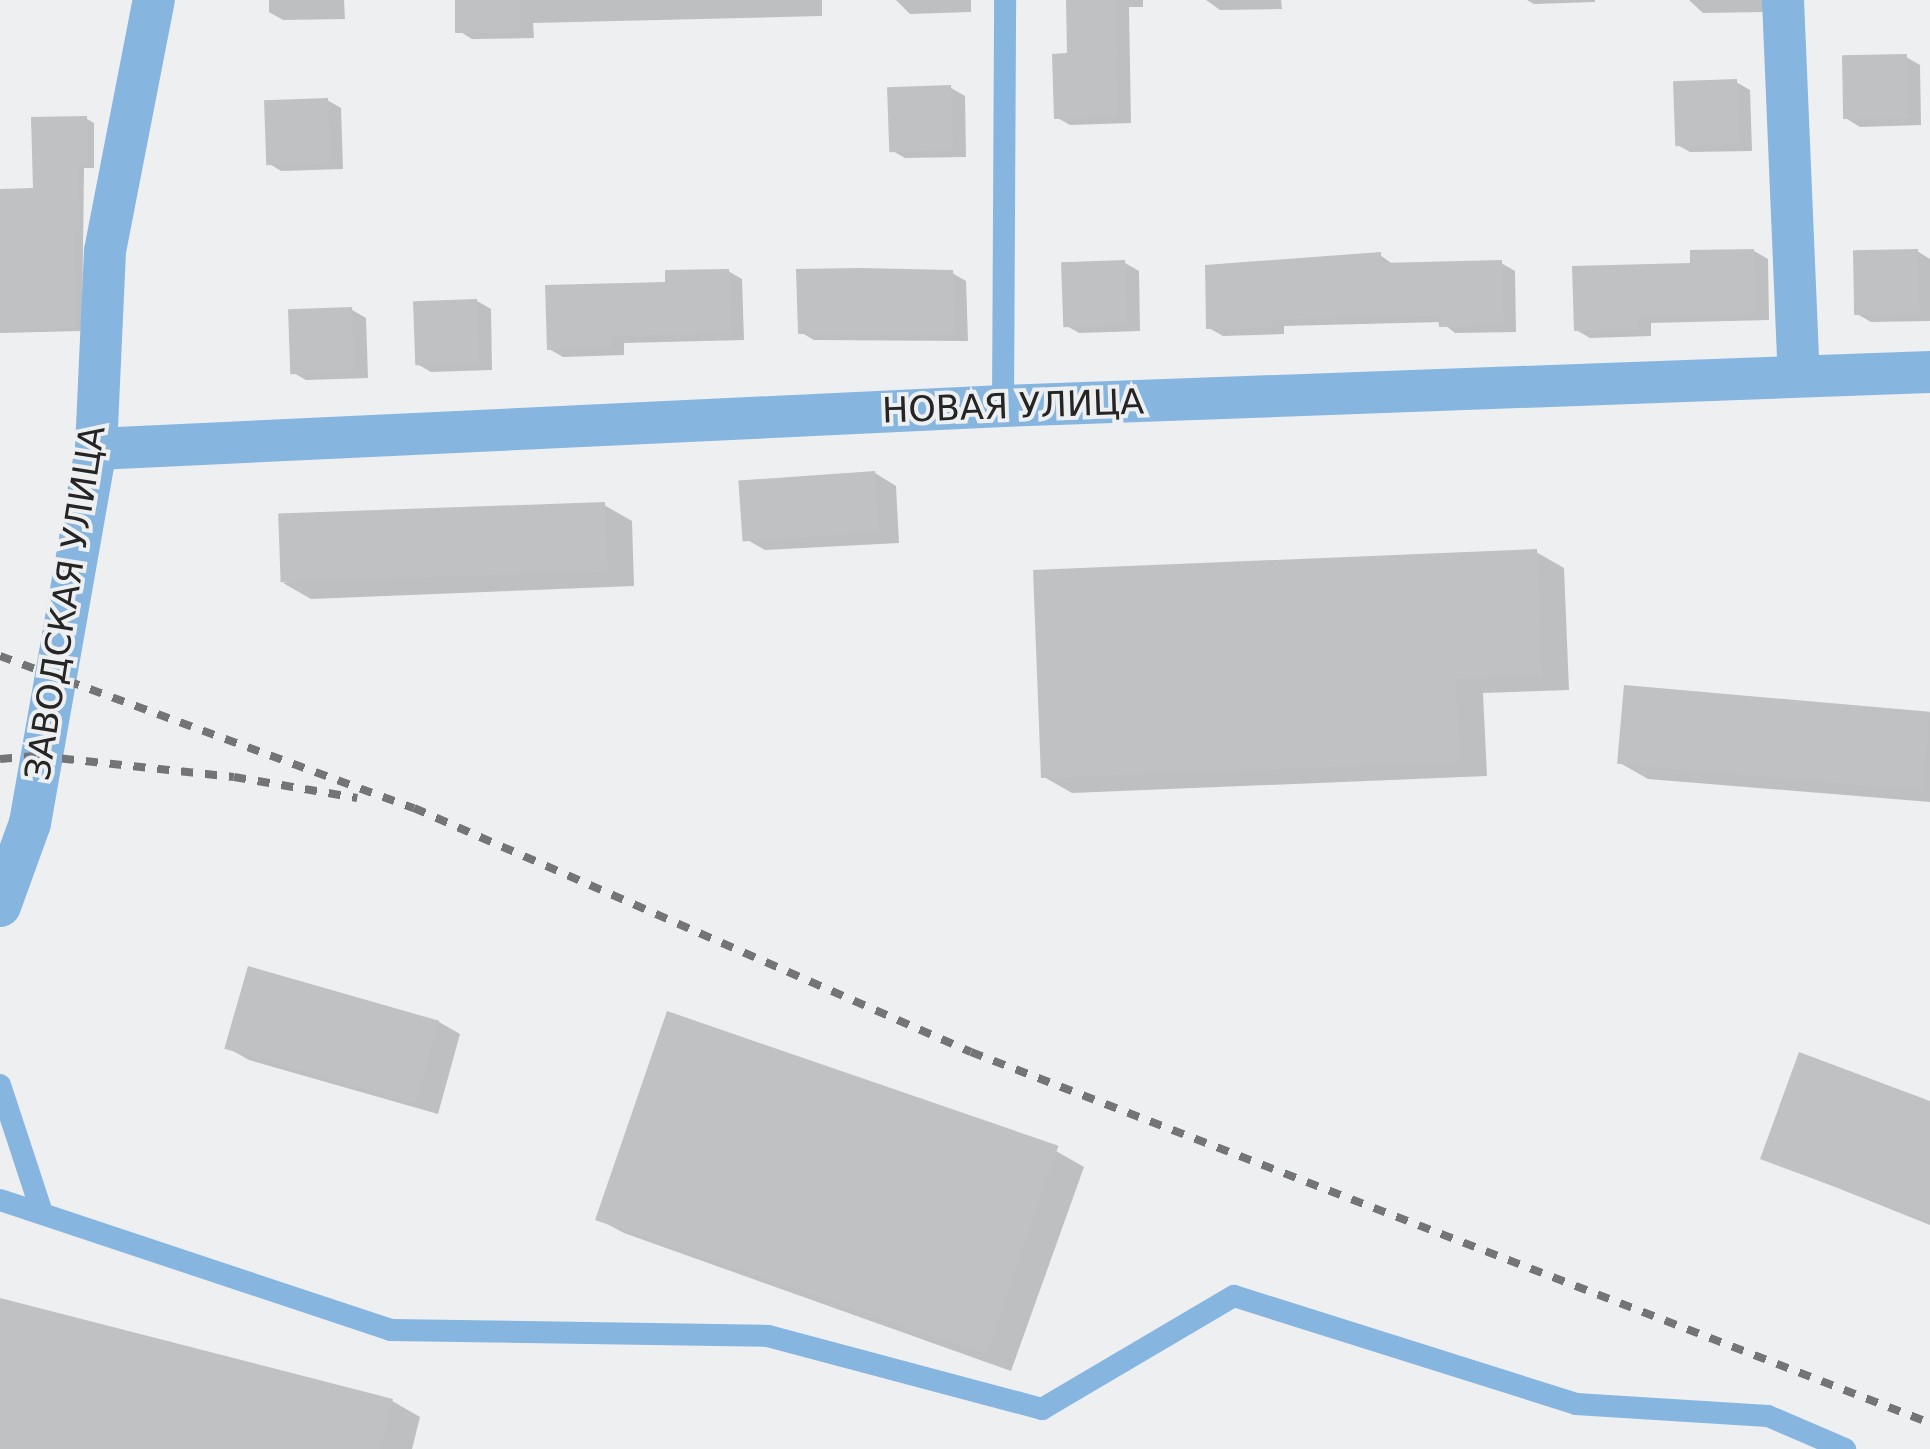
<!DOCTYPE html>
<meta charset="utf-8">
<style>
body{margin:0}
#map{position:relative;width:1930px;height:1449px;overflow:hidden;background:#eeeff1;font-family:"DejaVu Sans",sans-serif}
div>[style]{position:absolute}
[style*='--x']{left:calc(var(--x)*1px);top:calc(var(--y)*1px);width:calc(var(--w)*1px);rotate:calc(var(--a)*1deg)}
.shadow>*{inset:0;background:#0003}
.building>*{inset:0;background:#c0c1c3;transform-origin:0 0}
.service>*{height:22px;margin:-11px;padding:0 11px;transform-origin:11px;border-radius:11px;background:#86b5e0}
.minor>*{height:42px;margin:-21px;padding:0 21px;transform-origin:21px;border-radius:21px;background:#86b5e0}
.rail>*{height:8px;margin-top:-4px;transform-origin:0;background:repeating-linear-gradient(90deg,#747476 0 12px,transparent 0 24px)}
span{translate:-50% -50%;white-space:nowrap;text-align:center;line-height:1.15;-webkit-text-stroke:8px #eeeff1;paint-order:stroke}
.street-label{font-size:35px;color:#252526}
</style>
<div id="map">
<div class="shadow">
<i style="clip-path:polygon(269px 0,344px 0,345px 19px,283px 20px,269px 12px)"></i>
<i style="clip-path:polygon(458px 0,822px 0,822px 16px,533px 23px,534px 38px,472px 39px,459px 31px)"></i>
<i style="clip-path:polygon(896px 0,971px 0,971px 12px,910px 14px)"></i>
<i style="clip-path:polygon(1068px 0,1143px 0,1143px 7px,1129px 7px,1131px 123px,1070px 125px,1056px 117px,1070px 56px)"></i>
<i style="clip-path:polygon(1281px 0,1282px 9px,1220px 10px,1206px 0)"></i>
<i style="clip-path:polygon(1527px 0,1595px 0,1595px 2px,1534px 4px)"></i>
<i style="clip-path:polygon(1689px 0,1764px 0,1764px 12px,1703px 13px)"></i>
<i style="clip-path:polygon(1906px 57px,1920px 65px,1921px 125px,1860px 127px,1847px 119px)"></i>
<i style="clip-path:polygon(1736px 82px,1750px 90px,1752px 151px,1690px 152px,1676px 144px)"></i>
<i style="clip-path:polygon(951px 88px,965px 96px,966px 157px,905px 158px,891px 150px)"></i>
<i style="clip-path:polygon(327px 100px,341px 108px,343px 169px,281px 171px,268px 163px)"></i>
<i style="clip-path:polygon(87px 119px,94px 123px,94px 168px,84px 168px,82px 331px,0 333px,0 192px,35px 191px)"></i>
<i style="clip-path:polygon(1754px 251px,1768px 259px,1769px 320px,1651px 323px,1651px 336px,1590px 338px,1576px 330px,1693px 266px)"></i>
<i style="clip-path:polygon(1917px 251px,1930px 259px,1930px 321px,1871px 322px,1857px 314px)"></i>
<i style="clip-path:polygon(1380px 255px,1394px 265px,1501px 263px,1515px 271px,1516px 332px,1455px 333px,1441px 322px,1284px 326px,1284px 334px,1223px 336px,1209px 328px)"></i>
<i style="clip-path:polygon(1125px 263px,1139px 271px,1140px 331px,1079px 333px,1065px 325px)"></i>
<i style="clip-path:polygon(728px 271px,742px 279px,744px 340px,624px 343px,624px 355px,563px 357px,549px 349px,668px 284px)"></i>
<i style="clip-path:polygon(952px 273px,966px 281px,968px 341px,814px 340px,800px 332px)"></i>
<i style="clip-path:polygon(477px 301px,491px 309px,492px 370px,431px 372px,417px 364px)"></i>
<i style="clip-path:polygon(352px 310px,366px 318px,368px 378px,306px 380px,292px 372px)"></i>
<i style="clip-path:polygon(875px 473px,896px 486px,899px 543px,765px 550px,744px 538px)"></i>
<i style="clip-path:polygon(604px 505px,632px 521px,634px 586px,311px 599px,283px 583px)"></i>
<i style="clip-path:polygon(1536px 552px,1564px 568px,1569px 690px,1483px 693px,1487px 776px,1072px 793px,1044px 777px)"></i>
<i style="clip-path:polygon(1930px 713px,1930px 802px,1648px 779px,1620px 763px)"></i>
<i style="clip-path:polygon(668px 1014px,1056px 1151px,1084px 1167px,1011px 1371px,624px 1233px,596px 1218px)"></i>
<i style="clip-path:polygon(439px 1022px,460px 1034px,438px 1114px,249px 1060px,228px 1048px)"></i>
<i style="clip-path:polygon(1930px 1104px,1930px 1225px,1763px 1158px)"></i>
<i style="clip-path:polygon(0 1300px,392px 1401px,420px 1417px,412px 1449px,0 1449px)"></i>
</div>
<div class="building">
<i style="left:455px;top:0;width:65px;height:33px"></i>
<i style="clip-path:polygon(1066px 0,1116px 0,1118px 117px,1054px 119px,1052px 54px,1067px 53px)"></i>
<i style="left:1907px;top:54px;width:64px;height:65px;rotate:89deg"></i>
<i style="left:1737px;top:79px;width:65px;height:64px;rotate:88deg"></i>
<i style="left:951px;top:85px;width:65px;height:64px;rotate:88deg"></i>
<i style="left:328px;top:98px;width:65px;height:64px;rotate:88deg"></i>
<i style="clip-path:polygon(87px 116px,88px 165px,78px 165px,80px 231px,74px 231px,76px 328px,0 330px,0 189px,33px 188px,31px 117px)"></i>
<i style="clip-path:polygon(1754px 249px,1756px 314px,1638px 317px,1638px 329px,1574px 331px,1572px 266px,1690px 263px,1690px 250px)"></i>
<i style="left:1918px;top:249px;width:65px;height:65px;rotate:89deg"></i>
<i style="clip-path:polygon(1381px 252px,1381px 263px,1502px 260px,1503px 325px,1439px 327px,1438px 315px,1271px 320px,1271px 328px,1206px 329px,1205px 265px)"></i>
<i style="left:1125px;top:260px;width:65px;height:64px;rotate:88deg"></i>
<i style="clip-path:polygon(860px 268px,953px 270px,955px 334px,798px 334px,796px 269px)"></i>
<i style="clip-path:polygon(729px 269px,731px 333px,611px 336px,611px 348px,547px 350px,545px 285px,665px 282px,665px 270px)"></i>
<i style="left:477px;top:299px;width:64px;height:64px;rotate:88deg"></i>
<i style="left:352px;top:307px;width:65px;height:64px;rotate:88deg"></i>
<i style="left:875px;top:471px;width:61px;height:137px;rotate:86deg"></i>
<i style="left:605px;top:502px;width:69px;height:327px;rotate:88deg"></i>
<i style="clip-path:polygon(1537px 549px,1542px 676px,1456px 679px,1460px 762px,1041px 778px,1033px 570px)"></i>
<i style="left:1624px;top:685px;width:307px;height:79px;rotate:5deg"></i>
<i style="left:248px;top:966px;width:199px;height:86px;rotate:16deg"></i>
<i style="left:667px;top:1011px;width:414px;height:221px;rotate:19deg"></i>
<i style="clip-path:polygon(1799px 1052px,1930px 1101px,1930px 1222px,1760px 1159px)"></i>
<i style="clip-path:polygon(0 1298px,393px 1399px,380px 1449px,0 1449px)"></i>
</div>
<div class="service">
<i style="--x:1003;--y:406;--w:406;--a:-89.7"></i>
<i style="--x:0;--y:1085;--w:135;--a:71.8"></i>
<i style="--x:0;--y:1200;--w:412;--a:18.4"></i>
<i style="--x:391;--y:1330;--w:377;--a:0.9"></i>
<i style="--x:768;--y:1336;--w:284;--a:14.9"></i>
<i style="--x:1042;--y:1409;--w:223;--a:-30.5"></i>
<i style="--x:1234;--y:1296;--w:359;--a:17.5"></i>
<i style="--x:1576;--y:1404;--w:192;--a:3.6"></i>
<i style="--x:1768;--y:1416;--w:84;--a:23.2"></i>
</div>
<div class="minor">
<i style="--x:1783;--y:0;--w:374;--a:87.6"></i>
<i style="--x:96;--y:449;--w:908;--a:-2.71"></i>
<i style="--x:1003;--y:406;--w:928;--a:-2.1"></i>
<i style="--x:0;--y:906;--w:88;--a:-70.1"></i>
<i style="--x:30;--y:823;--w:380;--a:-80"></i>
<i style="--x:96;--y:449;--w:198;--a:-87.4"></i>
<i style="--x:105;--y:251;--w:256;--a:-79"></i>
</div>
<div class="rail">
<i style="--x:0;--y:656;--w:441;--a:20.2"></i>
<i style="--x:414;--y:808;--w:608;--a:23.66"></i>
<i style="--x:971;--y:1052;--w:1028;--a:21.15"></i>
<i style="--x:0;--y:759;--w:38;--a:-5"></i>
<i style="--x:38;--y:756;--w:197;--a:6.1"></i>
<i style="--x:234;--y:777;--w:125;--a:9.7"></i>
</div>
<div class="street-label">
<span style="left:1013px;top:406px;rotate:-2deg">НОВАЯ УЛИЦА</span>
<span style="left:65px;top:603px;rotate:-81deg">ЗАВОДСКАЯ УЛИЦА</span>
</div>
</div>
